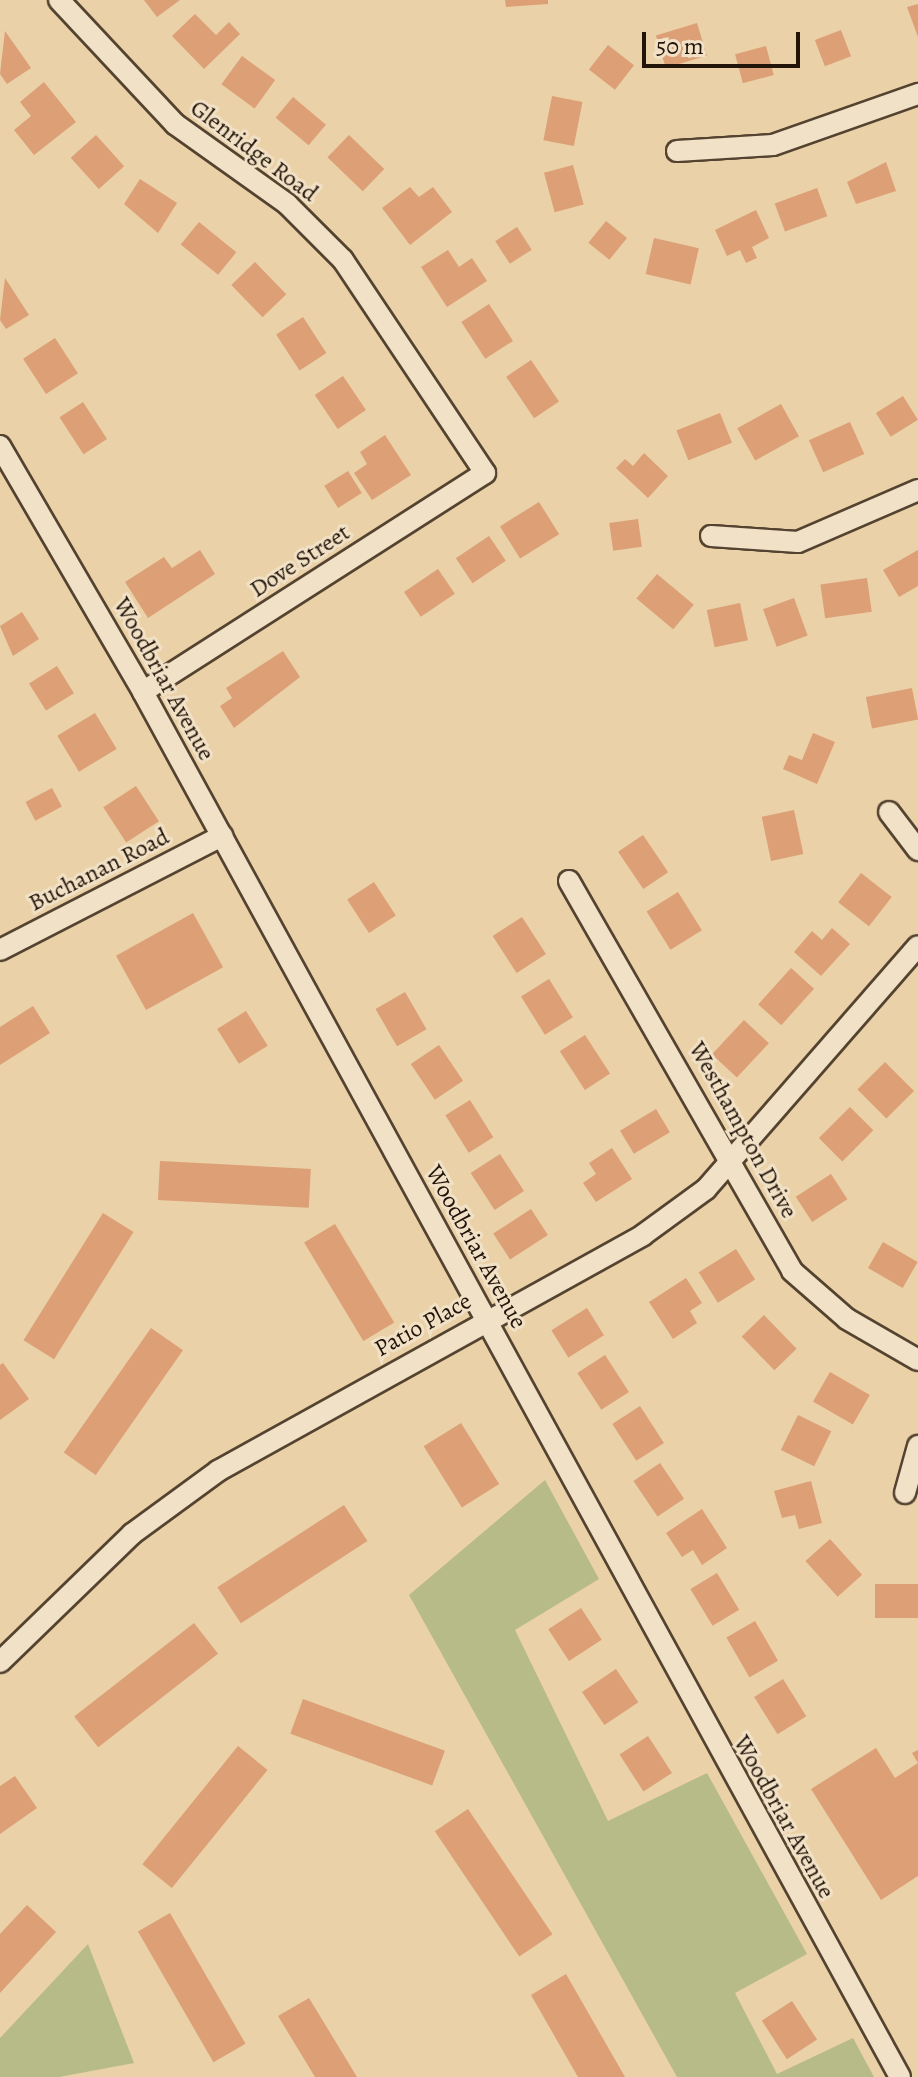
<!DOCTYPE html>
<style>
body{margin:0}
#map{position:relative;width:918px;height:2077px;overflow:hidden;background:#ead1a7;font-family:Alegreya,serif}
div>[style]{position:absolute}
[style*='--x']{left:calc(var(--x)*1px);top:calc(var(--y)*1px);width:calc(var(--w)*1px);rotate:calc(var(--a)*1deg)}
.green>*{inset:0;background:#b7bb87}
.building>*{inset:0;background:#dc9f76;transform-origin:0 0}
.roads{filter:drop-shadow(2px 0 #544330) drop-shadow(-2px 0 #544330) drop-shadow(0 2px #544330) drop-shadow(0 -2px #544330)}
.minor>*{height:20px;margin:-10px;padding:0 10px;transform-origin:10px;border-radius:10px;background:#f1e1c6}
span{translate:-50% -50%;white-space:nowrap;text-align:center;line-height:1.15;-webkit-text-stroke:6px #f1e1c6;paint-order:stroke}
.street-label{font-size:24px;color:#221409}
.scale{position:absolute;left:642px;top:32px;width:158px;height:36px;box-sizing:border-box;border:4px solid #221409;border-top:0;padding-left:10px;font-size:24px;line-height:28px;white-space:nowrap;color:#221409;-webkit-text-stroke:6px #f1e1c6;paint-order:stroke}
</style>
<div id="map">
<div class="green">
<i style="clip-path:polygon(545px 1480px,599px 1579px,515px 1630px,608px 1821px,707px 1773px,807px 1954px,735px 1993px,777px 2074px,853px 2038px,874px 2077px,677px 2077px,409px 1595px)"></i>
<i style="clip-path:polygon(88px 1944px,134px 2063px,59px 2077px,0 2077px,0 2038px)"></i>
</div>
<div class="building">
<i style="clip-path:polygon(144px 0,180px 0,157px 17px)"></i>
<i style="clip-path:polygon(505px 0,548px 0,548px 4px,506px 7px)"></i>
<i style="clip-path:polygon(918px 4px,918px 37px,907px 7px)"></i>
<i style="clip-path:polygon(195px 14px,216px 35px,229px 22px,240px 34px,204px 69px,172px 36px)"></i>
<i style="left:697px;top:23px;width:34px;height:43px;rotate:73deg"></i>
<i style="left:841px;top:30px;width:28px;height:28px;rotate:69deg"></i>
<i style="clip-path:polygon(5px 31px,31px 68px,7px 84px,0 74px)"></i>
<i style="left:608px;top:45px;width:33px;height:31px;rotate:38deg"></i>
<i style="left:766px;top:46px;width:30px;height:32px;rotate:75deg"></i>
<i style="left:242px;top:56px;width:41px;height:35px;rotate:36deg"></i>
<i style="clip-path:polygon(44px 82px,76px 122px,34px 155px,14px 130px,31px 116px,20px 102px)"></i>
<i style="left:552px;top:96px;width:31px;height:45px;rotate:11deg"></i>
<i style="left:293px;top:97px;width:43px;height:27px;rotate:40deg"></i>
<i style="left:96px;top:135px;width:42px;height:34px;rotate:48deg"></i>
<i style="left:349px;top:135px;width:49px;height:31px;rotate:44deg"></i>
<i style="clip-path:polygon(886px 162px,896px 191px,856px 204px,847px 182px)"></i>
<i style="left:573px;top:165px;width:41px;height:30px;rotate:75deg"></i>
<i style="clip-path:polygon(140px 179px,177px 203px,158px 233px,124px 204px)"></i>
<i style="clip-path:polygon(410px 187px,419px 197px,433px 187px,452px 212px,410px 245px,382px 208px)"></i>
<i style="left:817px;top:188px;width:30px;height:45px;rotate:70deg"></i>
<i style="clip-path:polygon(756px 210px,769px 238px,752px 247px,757px 258px,746px 263px,740px 250px,727px 256px,715px 230px)"></i>
<i style="left:606px;top:221px;width:27px;height:28px;rotate:39deg"></i>
<i style="left:199px;top:222px;width:48px;height:29px;rotate:39deg"></i>
<i style="left:517px;top:227px;width:27px;height:26px;rotate:57deg"></i>
<i style="left:654px;top:238px;width:46px;height:37px;rotate:13deg"></i>
<i style="clip-path:polygon(448px 250px,459px 267px,472px 258px,487px 281px,447px 307px,421px 267px)"></i>
<i style="left:255px;top:262px;width:45px;height:33px;rotate:46deg"></i>
<i style="clip-path:polygon(5px 278px,29px 315px,6px 329px,0 320px)"></i>
<i style="left:489px;top:304px;width:44px;height:33px;rotate:57deg"></i>
<i style="left:303px;top:317px;width:43px;height:32px;rotate:57deg"></i>
<i style="left:55px;top:338px;width:42px;height:38px;rotate:57deg"></i>
<i style="left:531px;top:360px;width:50px;height:30px;rotate:56deg"></i>
<i style="left:343px;top:376px;width:41px;height:34px;rotate:56deg"></i>
<i style="left:903px;top:396px;width:28px;height:32px;rotate:58deg"></i>
<i style="left:83px;top:402px;width:44px;height:28px;rotate:57deg"></i>
<i style="left:781px;top:404px;width:37px;height:50px;rotate:61deg"></i>
<i style="left:720px;top:413px;width:32px;height:47px;rotate:68deg"></i>
<i style="left:850px;top:422px;width:35px;height:45px;rotate:66deg"></i>
<i style="clip-path:polygon(385px 435px,411px 475px,372px 500px,354px 473px,367px 464px,360px 452px)"></i>
<i style="clip-path:polygon(644px 453px,668px 476px,648px 498px,616px 468px,625px 459px,633px 466px)"></i>
<i style="left:348px;top:471px;width:26px;height:28px;rotate:58deg"></i>
<i style="left:539px;top:502px;width:38px;height:46px;rotate:58deg"></i>
<i style="left:638px;top:519px;width:28px;height:29px;rotate:82deg"></i>
<i style="left:489px;top:536px;width:30px;height:40px;rotate:56deg"></i>
<i style="clip-path:polygon(200px 550px,215px 574px,148px 618px,125px 582px,164px 557px,172px 568px)"></i>
<i style="clip-path:polygon(918px 550px,918px 586px,899px 597px,883px 570px)"></i>
<i style="left:438px;top:569px;width:30px;height:41px;rotate:56deg"></i>
<i style="left:657px;top:574px;width:48px;height:32px;rotate:40deg"></i>
<i style="left:867px;top:578px;width:34px;height:47px;rotate:82deg"></i>
<i style="left:794px;top:598px;width:40px;height:33px;rotate:70deg"></i>
<i style="left:740px;top:603px;width:38px;height:34px;rotate:78deg"></i>
<i style="clip-path:polygon(22px 612px,39px 639px,13px 656px,0 626px)"></i>
<i style="clip-path:polygon(283px 651px,300px 677px,234px 728px,220px 706px,232px 698px,226px 688px)"></i>
<i style="left:57px;top:666px;width:32px;height:33px;rotate:58deg"></i>
<i style="left:912px;top:688px;width:32px;height:47px;rotate:79deg"></i>
<i style="left:95px;top:713px;width:42px;height:44px;rotate:59deg"></i>
<i style="clip-path:polygon(813px 733px,835px 742px,817px 784px,783px 769px,789px 755px,802px 760px)"></i>
<i style="left:136px;top:786px;width:42px;height:39px;rotate:57deg"></i>
<i style="left:52px;top:788px;width:21px;height:30px;rotate:62deg"></i>
<i style="left:794px;top:810px;width:45px;height:33px;rotate:78deg"></i>
<i style="left:643px;top:835px;width:45px;height:30px;rotate:56deg"></i>
<i style="left:861px;top:873px;width:39px;height:37px;rotate:38deg"></i>
<i style="left:374px;top:882px;width:40px;height:32px;rotate:57deg"></i>
<i style="left:678px;top:892px;width:45px;height:37px;rotate:58deg"></i>
<i style="left:193px;top:913px;width:62px;height:88px;rotate:61deg"></i>
<i style="left:522px;top:917px;width:44px;height:35px;rotate:57deg"></i>
<i style="clip-path:polygon(832px 928px,850px 944px,821px 976px,794px 952px,812px 931px,822px 940px)"></i>
<i style="left:791px;top:968px;width:31px;height:49px;rotate:42deg"></i>
<i style="left:549px;top:979px;width:45px;height:33px;rotate:58deg"></i>
<i style="left:405px;top:992px;width:43px;height:34px;rotate:60deg"></i>
<i style="clip-path:polygon(33px 1006px,50px 1033px,0 1065px,0 1027px)"></i>
<i style="left:246px;top:1011px;width:41px;height:34px;rotate:58deg"></i>
<i style="left:744px;top:1020px;width:34px;height:47px;rotate:43deg"></i>
<i style="left:585px;top:1035px;width:46px;height:30px;rotate:57deg"></i>
<i style="left:439px;top:1045px;width:43px;height:34px;rotate:56deg"></i>
<i style="left:885px;top:1062px;width:41px;height:39px;rotate:45deg"></i>
<i style="left:470px;top:1100px;width:44px;height:29px;rotate:58deg"></i>
<i style="left:850px;top:1107px;width:33px;height:44px;rotate:45deg"></i>
<i style="left:656px;top:1109px;width:27px;height:42px;rotate:59deg"></i>
<i style="clip-path:polygon(612px 1148px,632px 1179px,596px 1202px,583px 1183px,596px 1174px,589px 1163px)"></i>
<i style="left:500px;top:1154px;width:44px;height:35px;rotate:57deg"></i>
<i style="left:160px;top:1161px;width:151px;height:39px;rotate:3deg"></i>
<i style="left:831px;top:1174px;width:30px;height:42px;rotate:57deg"></i>
<i style="left:531px;top:1209px;width:31px;height:45px;rotate:57deg"></i>
<i style="left:103px;top:1213px;width:36px;height:150px;rotate:32deg"></i>
<i style="left:335px;top:1224px;width:115px;height:36px;rotate:59deg"></i>
<i style="left:883px;top:1242px;width:40px;height:30px;rotate:30deg"></i>
<i style="left:736px;top:1249px;width:36px;height:44px;rotate:58deg"></i>
<i style="clip-path:polygon(686px 1278px,702px 1303px,690px 1311px,697px 1323px,673px 1339px,649px 1302px)"></i>
<i style="left:587px;top:1308px;width:32px;height:42px;rotate:58deg"></i>
<i style="left:764px;top:1315px;width:47px;height:31px;rotate:46deg"></i>
<i style="left:151px;top:1328px;width:39px;height:152px;rotate:35deg"></i>
<i style="left:605px;top:1355px;width:44px;height:33px;rotate:57deg"></i>
<i style="clip-path:polygon(3px 1363px,29px 1399px,0 1420px,0 1365px)"></i>
<i style="left:830px;top:1372px;width:46px;height:34px;rotate:30deg"></i>
<i style="left:640px;top:1406px;width:44px;height:33px;rotate:57deg"></i>
<i style="left:798px;top:1415px;width:37px;height:39px;rotate:26deg"></i>
<i style="left:461px;top:1423px;width:72px;height:44px;rotate:58deg"></i>
<i style="left:660px;top:1463px;width:43px;height:32px;rotate:56deg"></i>
<i style="clip-path:polygon(811px 1481px,822px 1523px,799px 1529px,795px 1515px,782px 1518px,774px 1491px)"></i>
<i style="left:344px;top:1505px;width:43px;height:151px;rotate:57deg"></i>
<i style="clip-path:polygon(702px 1509px,727px 1548px,702px 1565px,693px 1550px,682px 1557px,666px 1533px)"></i>
<i style="left:830px;top:1539px;width:48px;height:33px;rotate:48deg"></i>
<i style="left:717px;top:1573px;width:43px;height:31px;rotate:59deg"></i>
<i style="left:918px;top:1584px;width:34px;height:43px;rotate:90deg"></i>
<i style="left:581px;top:1608px;width:38px;height:39px;rotate:57deg"></i>
<i style="left:755px;top:1621px;width:46px;height:33px;rotate:60deg"></i>
<i style="left:194px;top:1623px;width:39px;height:152px;rotate:52deg"></i>
<i style="left:616px;top:1669px;width:40px;height:41px;rotate:56deg"></i>
<i style="left:783px;top:1679px;width:44px;height:34px;rotate:58deg"></i>
<i style="left:303px;top:1699px;width:151px;height:37px;rotate:20deg"></i>
<i style="left:648px;top:1736px;width:44px;height:34px;rotate:57deg"></i>
<i style="left:238px;top:1746px;width:38px;height:152px;rotate:39deg"></i>
<i style="clip-path:polygon(876px 1748px,895px 1778px,918px 1763px,912px 1753px,918px 1750px,918px 1876px,881px 1900px,811px 1789px)"></i>
<i style="clip-path:polygon(15px 1776px,37px 1808px,0 1834px,0 1786px)"></i>
<i style="left:468px;top:1809px;width:151px;height:40px;rotate:56deg"></i>
<i style="clip-path:polygon(27px 1905px,56px 1932px,0 1993px,0 1934px)"></i>
<i style="left:170px;top:1913px;width:151px;height:37px;rotate:60deg"></i>
<i style="clip-path:polygon(566px 1974px,625px 2077px,578px 2077px,531px 1995px)"></i>
<i style="clip-path:polygon(309px 1998px,357px 2077px,315px 2077px,278px 2016px)"></i>
<i style="left:792px;top:2001px;width:46px;height:36px;rotate:57deg"></i>
</div>
<div class="roads">
<div class="minor">
<i style="--x:59;--y:0;--w:170;--a:46.9"></i>
<i style="--x:175;--y:124;--w:138;--a:35.5"></i>
<i style="--x:287;--y:204;--w:79;--a:45"></i>
<i style="--x:343;--y:260;--w:256;--a:56.3"></i>
<i style="--x:485;--y:473;--w:406;--a:147.4"></i>
<i style="--x:677;--y:151;--w:96;--a:-3.6"></i>
<i style="--x:773;--y:145;--w:154;--a:-19.4"></i>
<i style="--x:0;--y:446;--w:285;--a:59.8"></i>
<i style="--x:143;--y:692;--w:1578;--a:61.34"></i>
<i style="--x:711;--y:536;--w:87;--a:3.9"></i>
<i style="--x:798;--y:542;--w:131;--a:-23.4"></i>
<i style="--x:889;--y:812;--w:48;--a:52.7"></i>
<i style="--x:569;--y:881;--w:449;--a:60.2"></i>
<i style="--x:792;--y:1271;--w:73;--a:41.1"></i>
<i style="--x:847;--y:1319;--w:82;--a:30"></i>
<i style="--x:0;--y:950;--w:250;--a:-27.2"></i>
<i style="--x:905;--y:1493;--w:49;--a:-74.5"></i>
<i style="--x:0;--y:1662;--w:184;--a:-44.1"></i>
<i style="--x:132;--y:1534;--w:107;--a:-36.2"></i>
<i style="--x:218;--y:1471;--w:486;--a:-29"></i>
<i style="--x:643;--y:1235;--w:78;--a:-36.1"></i>
<i style="--x:706;--y:1189;--w:322;--a:-48.9"></i>
</div>
</div>
<div class="street-label">
<span style="left:254px;top:151px;rotate:37deg">Glenridge Road</span>
<span style="left:300px;top:561px;rotate:-33deg">Dove Street</span>
<span style="left:164px;top:679px;rotate:61deg">Woodbriar Avenue</span>
<span style="left:99px;top:870px;rotate:-27deg">Buchanan Road</span>
<span style="left:743px;top:1130px;rotate:61deg">Westhampton Drive</span>
<span style="left:476px;top:1247px;rotate:61deg">Woodbriar Avenue</span>
<span style="left:423px;top:1325px;rotate:-29deg">Patio Place</span>
<span style="left:784px;top:1817px;rotate:61deg">Woodbriar Avenue</span>
</div>
<div class="scale">50 m</div>
</div>
